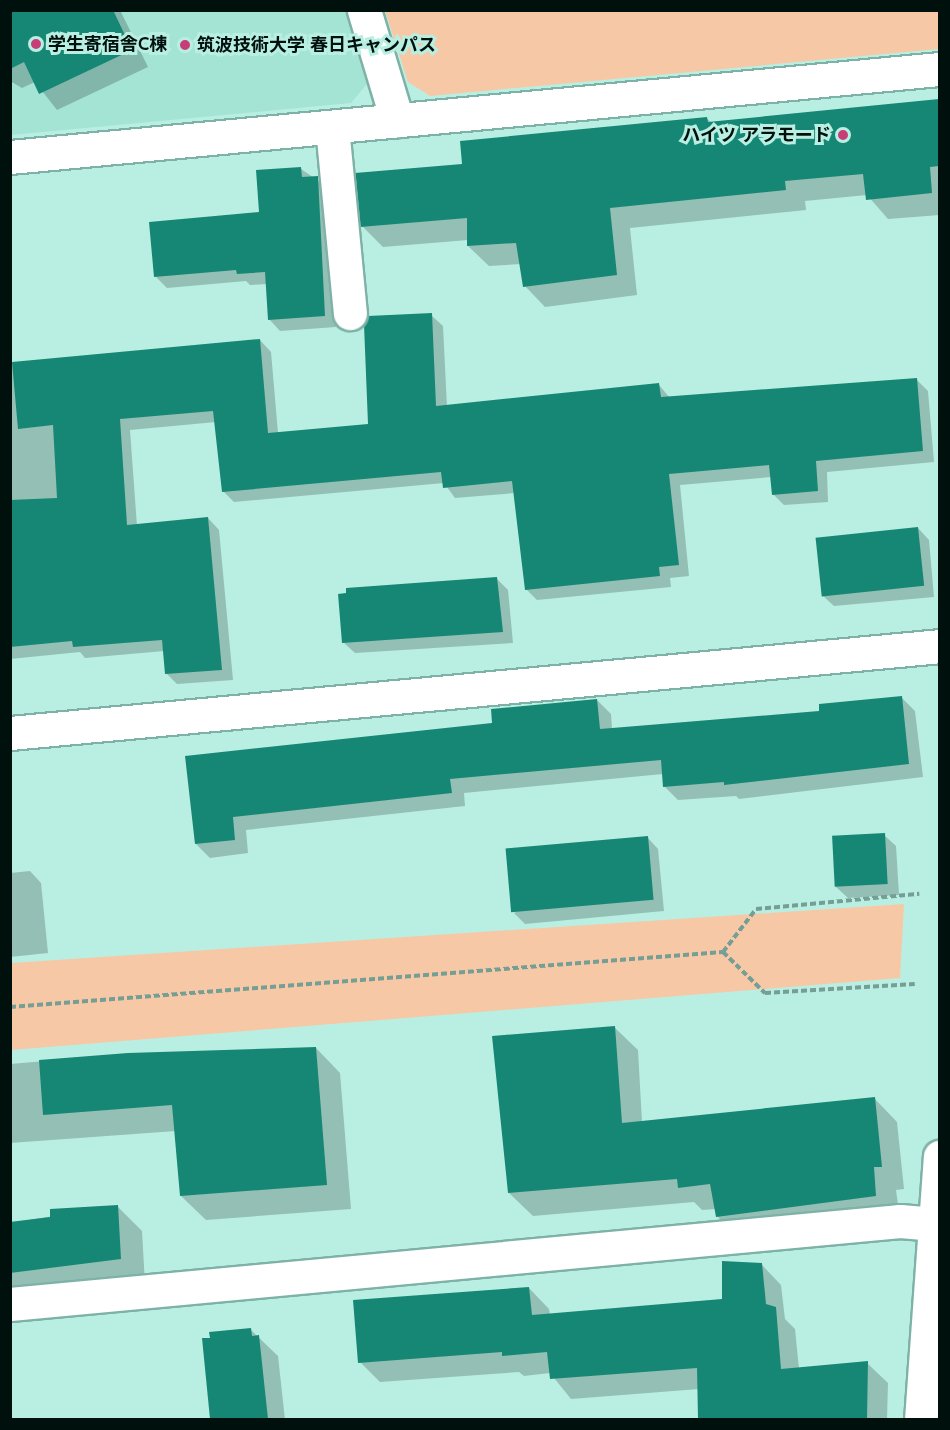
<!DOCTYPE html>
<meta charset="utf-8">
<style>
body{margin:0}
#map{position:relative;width:950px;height:1430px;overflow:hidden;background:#b9efe2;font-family:Quicksand,"Noto Sans JP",sans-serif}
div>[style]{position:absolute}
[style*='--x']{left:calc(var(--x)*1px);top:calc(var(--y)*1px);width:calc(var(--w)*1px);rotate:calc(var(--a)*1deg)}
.built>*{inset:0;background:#a4e4d5}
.green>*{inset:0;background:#f7c8a6}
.shadow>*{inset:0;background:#0003}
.building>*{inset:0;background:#178775;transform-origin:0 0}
.path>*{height:4px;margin-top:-2px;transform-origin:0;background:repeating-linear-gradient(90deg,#759e94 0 6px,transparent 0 9px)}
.roads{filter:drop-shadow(2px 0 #7eb2a6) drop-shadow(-2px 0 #7eb2a6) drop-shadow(0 2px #7eb2a6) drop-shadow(0 -2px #7eb2a6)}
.street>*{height:33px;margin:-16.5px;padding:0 16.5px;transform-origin:16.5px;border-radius:16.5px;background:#fff}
.secondary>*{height:33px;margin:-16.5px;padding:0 16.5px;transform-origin:16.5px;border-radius:16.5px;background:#fff}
.dots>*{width:16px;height:16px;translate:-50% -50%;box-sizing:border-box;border:3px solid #b9efe2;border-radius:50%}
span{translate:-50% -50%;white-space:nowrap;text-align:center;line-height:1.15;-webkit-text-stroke:6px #b9efe2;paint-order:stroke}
.poi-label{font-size:18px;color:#00110d;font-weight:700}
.left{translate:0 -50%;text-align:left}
.right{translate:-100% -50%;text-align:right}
.frame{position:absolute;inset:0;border:12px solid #00110d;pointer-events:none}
</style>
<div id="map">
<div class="built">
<i style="clip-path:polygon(11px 11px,347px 11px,371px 79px,351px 103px,11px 135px)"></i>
</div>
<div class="green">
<i style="clip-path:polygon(385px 11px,939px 11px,939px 49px,430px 96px,408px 82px)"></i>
<i style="clip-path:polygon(904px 904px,900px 978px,11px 1050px,11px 963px)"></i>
</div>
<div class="shadow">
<i style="clip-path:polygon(10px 10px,120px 10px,148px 67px,57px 110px,35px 82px,22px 88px,10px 81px)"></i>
<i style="clip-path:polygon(940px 101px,940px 215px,888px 219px,867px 195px,805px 201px,806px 210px,630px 228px,637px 295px,545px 307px,525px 286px,521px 264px,489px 266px,468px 246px,468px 240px,383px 247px,362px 226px,463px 166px,706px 118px,712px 123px)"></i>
<i style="clip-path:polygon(301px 169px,329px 188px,336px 327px,280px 331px,269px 319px,267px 284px,250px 285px,246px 281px,167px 288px,156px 277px,260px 213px)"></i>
<i style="clip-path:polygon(431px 315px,443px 326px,447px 407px,659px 385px,670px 398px,917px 380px,928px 391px,934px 462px,827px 472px,828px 502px,784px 505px,773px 494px,772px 477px,680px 485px,689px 576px,670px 578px,671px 587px,537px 600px,526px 589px,515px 493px,455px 498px,444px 483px,234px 502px,223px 491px,216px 422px,130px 430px,137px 526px,208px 518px,219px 530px,233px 680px,177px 684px,166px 673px,164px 651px,85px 658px,80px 652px,10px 659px,10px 364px,260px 340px,271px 352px,278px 433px,369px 425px)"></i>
<i style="clip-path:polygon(918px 528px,929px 540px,934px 597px,834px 606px,822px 595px)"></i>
<i style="clip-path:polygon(497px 579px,508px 590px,513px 643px,355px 653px,343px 642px)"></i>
<i style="clip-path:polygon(901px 697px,915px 711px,923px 777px,739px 799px,736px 796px,678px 800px,664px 786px,663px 774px,464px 793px,465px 806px,246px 830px,248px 853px,210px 858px,196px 844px,187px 757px,494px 724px,597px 700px,611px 714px,612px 729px,821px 713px)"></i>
<i style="clip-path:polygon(884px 835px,896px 846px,899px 895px,848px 898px,836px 887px)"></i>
<i style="clip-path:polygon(647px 837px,658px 849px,664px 911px,525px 924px,514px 913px)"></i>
<i style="clip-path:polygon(30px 871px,41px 883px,48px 953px,10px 957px,10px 873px)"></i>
<i style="clip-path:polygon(614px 1027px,638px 1050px,642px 1122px,874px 1098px,897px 1122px,904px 1189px,896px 1190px,900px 1219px,740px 1240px,717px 1216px,716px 1209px,702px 1210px,694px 1202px,533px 1216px,509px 1193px)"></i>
<i style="clip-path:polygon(316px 1048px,340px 1073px,351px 1209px,206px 1220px,181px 1196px,176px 1131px,10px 1143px,10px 1064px,128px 1054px)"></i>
<i style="clip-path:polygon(117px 1206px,142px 1231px,145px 1284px,10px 1298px,10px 1223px)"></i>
<i style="clip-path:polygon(761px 1264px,781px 1285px,785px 1319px,795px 1329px,799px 1369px,867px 1363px,888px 1383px,887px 1420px,700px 1420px,699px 1389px,571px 1399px,550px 1373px,524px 1376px,519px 1372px,380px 1382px,360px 1362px,529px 1288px,549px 1309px,550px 1315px,724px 1301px)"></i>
<i style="clip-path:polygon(251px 1330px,278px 1356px,285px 1420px,212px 1420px,203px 1340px)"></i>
</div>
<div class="building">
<i style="clip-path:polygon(10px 10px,113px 10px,132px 50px,39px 94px,24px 62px,10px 69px)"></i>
<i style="clip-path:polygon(939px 99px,939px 166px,930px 167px,932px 193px,866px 200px,863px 174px,785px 181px,786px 190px,610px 208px,617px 275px,523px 287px,516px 243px,467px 246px,467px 218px,360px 227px,355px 173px,462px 164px,460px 141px,707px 117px,708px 122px)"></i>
<i style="clip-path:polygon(301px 167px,302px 177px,318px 176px,325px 316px,268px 320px,265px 272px,237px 274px,236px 270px,154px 277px,149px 222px,259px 212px,256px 170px)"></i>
<i style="clip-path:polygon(432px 313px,436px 406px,659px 383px,661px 397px,917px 378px,923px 451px,816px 461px,818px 491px,772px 495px,769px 465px,669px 474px,679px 565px,659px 567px,660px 576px,525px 590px,512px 481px,443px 488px,441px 472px,222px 492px,213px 411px,120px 419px,127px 525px,208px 517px,222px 670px,165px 674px,162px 640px,73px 647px,72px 641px,10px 647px,10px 500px,57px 498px,53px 425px,18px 429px,12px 362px,260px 339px,268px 433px,368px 424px,364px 325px,368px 316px)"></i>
<i style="left:918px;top:527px;width:59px;height:103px;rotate:84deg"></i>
<i style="clip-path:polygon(497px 577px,503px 632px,342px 643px,338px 594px,346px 593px,346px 588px)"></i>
<i style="clip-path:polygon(902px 696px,909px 764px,724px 785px,724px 782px,663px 787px,661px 760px,450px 779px,452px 793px,233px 817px,235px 840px,195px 844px,185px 756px,492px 723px,491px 709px,597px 699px,600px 729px,819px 711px,819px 704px)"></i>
<i style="left:885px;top:833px;width:51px;height:53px;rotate:87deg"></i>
<i style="left:648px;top:836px;width:64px;height:143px;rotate:85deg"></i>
<i style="clip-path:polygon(615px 1026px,622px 1123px,875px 1097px,882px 1167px,874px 1167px,876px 1196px,716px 1217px,710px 1184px,678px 1188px,677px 1179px,508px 1193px,492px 1036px)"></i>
<i style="clip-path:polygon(316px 1047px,327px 1185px,180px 1196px,172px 1105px,43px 1115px,39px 1060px,128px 1053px)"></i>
<i style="clip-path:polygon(118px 1205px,121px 1259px,10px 1273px,10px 1222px,50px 1217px,50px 1209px)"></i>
<i style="clip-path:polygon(722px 1261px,762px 1263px,766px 1304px,776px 1307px,781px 1369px,868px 1361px,867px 1419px,698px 1419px,697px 1368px,550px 1379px,547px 1352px,502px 1356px,502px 1352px,358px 1363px,353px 1300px,529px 1287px,532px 1315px,722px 1299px)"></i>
<i style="clip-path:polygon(251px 1328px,252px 1336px,259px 1335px,268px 1419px,210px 1419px,202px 1338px,210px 1338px,209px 1332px)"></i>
</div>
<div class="path">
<i style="--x:723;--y:952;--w:59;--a:44.3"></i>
<i style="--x:765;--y:993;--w:150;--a:-3.4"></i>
<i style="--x:10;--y:1007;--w:715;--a:-4.41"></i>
<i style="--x:723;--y:952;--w:54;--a:-52.5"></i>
<i style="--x:756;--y:909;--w:164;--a:-5.3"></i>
</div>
<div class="roads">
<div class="street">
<i style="--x:364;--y:10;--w:115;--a:73.3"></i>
<i style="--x:332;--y:127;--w:187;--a:84.5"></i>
<i style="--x:10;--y:157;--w:934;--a:-5.41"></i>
<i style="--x:10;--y:733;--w:934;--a:-5.34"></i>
<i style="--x:10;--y:1304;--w:894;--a:-5.33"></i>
<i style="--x:900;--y:1221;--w:35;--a:5"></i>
</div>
<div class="secondary">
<i style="--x:921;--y:1420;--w:264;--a:-85.9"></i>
</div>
</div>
<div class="dots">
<i style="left:36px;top:44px;background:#c63d78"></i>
<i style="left:185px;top:45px;background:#c63d78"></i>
<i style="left:843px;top:135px;background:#c63d78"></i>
</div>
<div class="poi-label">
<span class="left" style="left:48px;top:44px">学生寄宿舎C棟</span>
<span class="left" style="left:197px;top:45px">筑波技術大学 春日キャンパス</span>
<span class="right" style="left:831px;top:135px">ハイツ アラモード</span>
</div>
<div class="frame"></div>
</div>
